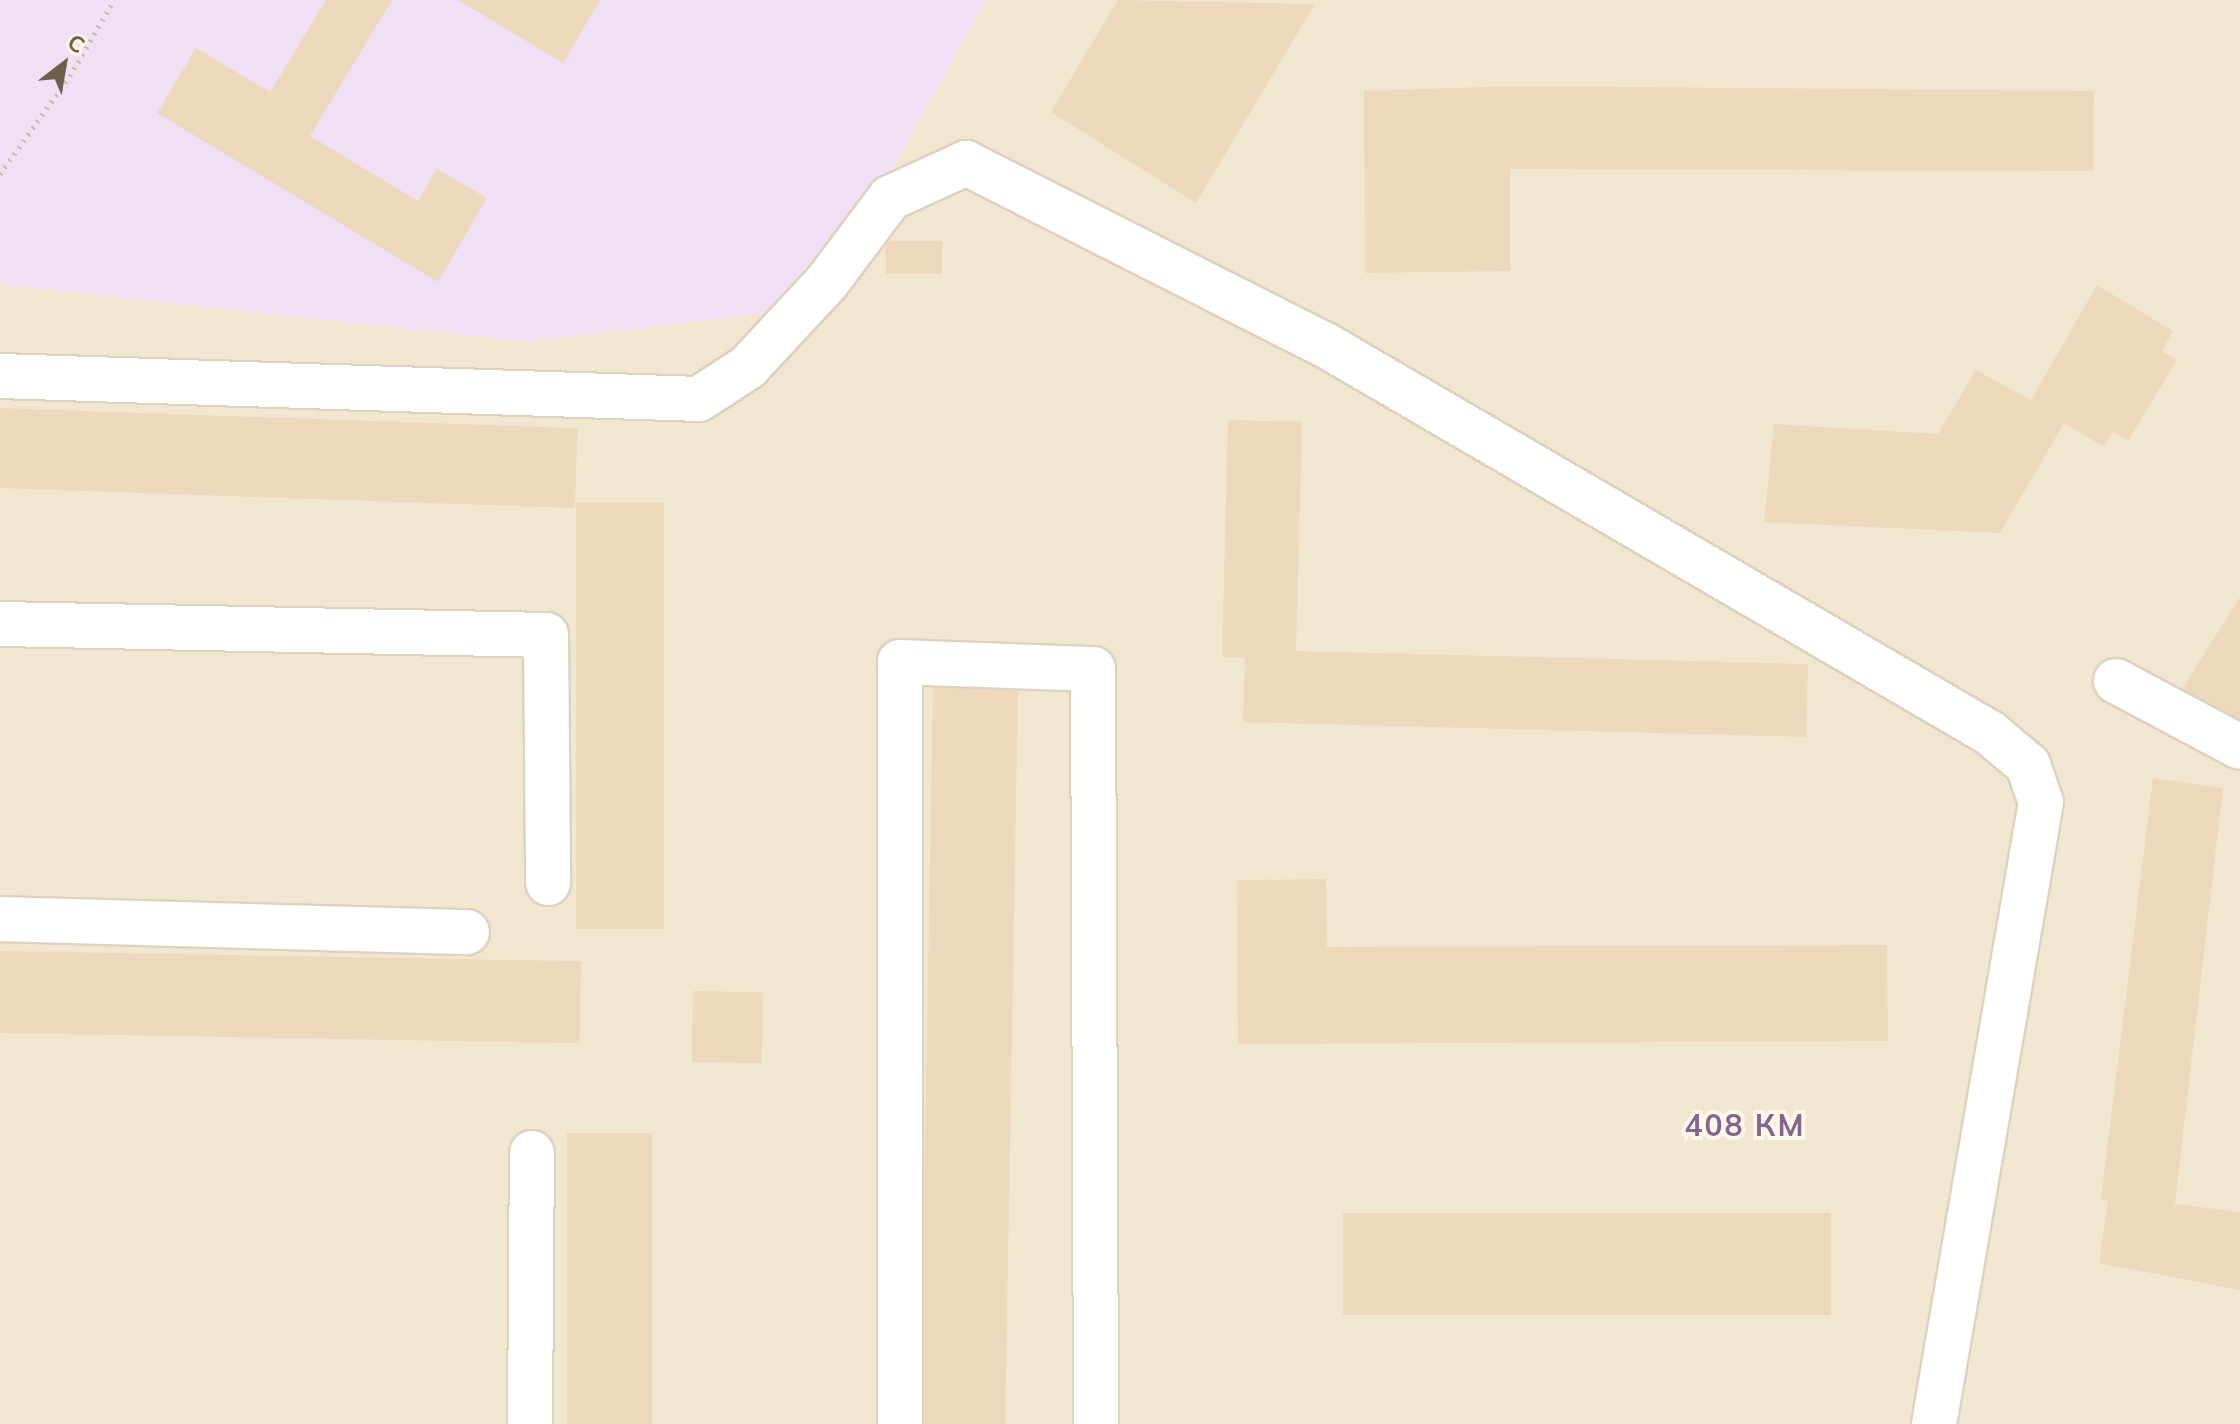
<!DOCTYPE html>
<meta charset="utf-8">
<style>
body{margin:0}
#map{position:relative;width:2240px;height:1424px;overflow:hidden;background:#faf5e2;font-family:Mulish,sans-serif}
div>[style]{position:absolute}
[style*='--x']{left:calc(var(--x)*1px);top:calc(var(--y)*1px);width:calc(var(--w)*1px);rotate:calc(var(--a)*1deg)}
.residential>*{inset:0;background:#f1e7d1;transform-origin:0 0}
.education>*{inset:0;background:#f1dff6}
.building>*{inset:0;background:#edd8bb;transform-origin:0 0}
.path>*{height:5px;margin-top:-2.5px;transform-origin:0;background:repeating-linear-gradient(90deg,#d1bb9f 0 2px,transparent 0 8px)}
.roads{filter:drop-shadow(2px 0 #ddd2be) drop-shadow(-2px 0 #ddd2be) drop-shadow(0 2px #ddd2be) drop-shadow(0 -2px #ddd2be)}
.minor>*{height:44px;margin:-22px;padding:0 22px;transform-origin:22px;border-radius:22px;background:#fff}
span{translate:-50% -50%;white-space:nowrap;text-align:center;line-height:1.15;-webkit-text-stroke:8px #fdf8e7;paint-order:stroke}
.district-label{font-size:30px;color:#85638c;font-weight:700;letter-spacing:2px}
.north{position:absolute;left:24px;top:24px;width:80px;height:80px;-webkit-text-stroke:6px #fdf8e7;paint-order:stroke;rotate:31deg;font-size:22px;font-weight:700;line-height:32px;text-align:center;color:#6f5e4b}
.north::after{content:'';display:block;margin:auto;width:28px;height:36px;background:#6f5e4b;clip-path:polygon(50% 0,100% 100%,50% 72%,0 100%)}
</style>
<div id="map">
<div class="residential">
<i style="left:0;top:0;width:2240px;height:1424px"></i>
</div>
<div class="education">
<i style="clip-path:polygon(0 0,986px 0,816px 307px,526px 342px,0 284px)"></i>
</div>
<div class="building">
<i style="clip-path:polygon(326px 0,392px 0,310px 136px,418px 201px,437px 169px,487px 198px,438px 282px,157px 113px,196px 48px,270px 92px)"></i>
<i style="clip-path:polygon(458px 0,600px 0,563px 63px)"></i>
<i style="clip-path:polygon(1118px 0,1315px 4px,1196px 203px,1051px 112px)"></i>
<i style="clip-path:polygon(1511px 86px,2094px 91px,2093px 171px,1510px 169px,1510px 271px,1365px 273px,1364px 91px)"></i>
<i style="left:886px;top:241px;width:56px;height:33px"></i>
<i style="clip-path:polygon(2097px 285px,2173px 331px,2162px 351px,2177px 360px,2128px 441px,2113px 432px,2104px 447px,2064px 423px,2000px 533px,1764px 522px,1774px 424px,1938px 434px,1976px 370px,2031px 400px)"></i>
<i style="left:0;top:408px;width:578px;height:80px;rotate:2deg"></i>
<i style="clip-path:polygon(1228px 420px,1302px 422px,1296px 651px,1808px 664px,1806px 737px,1243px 722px,1245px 658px,1222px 657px)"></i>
<i style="left:664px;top:502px;width:427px;height:88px;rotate:90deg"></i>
<i style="clip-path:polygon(2240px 597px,2240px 723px,2182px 689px)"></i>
<i style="left:933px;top:687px;width:85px;height:737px;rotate:1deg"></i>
<i style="clip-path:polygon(2153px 778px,2223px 788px,2175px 1204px,2240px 1212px,2240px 1290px,2099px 1263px,2108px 1200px,2101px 1199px)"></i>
<i style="clip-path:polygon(1326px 879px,1327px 947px,1887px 945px,1888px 1041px,1238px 1044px,1237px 880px)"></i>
<i style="left:0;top:951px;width:581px;height:82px;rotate:1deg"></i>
<i style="left:693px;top:991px;width:70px;height:71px;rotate:1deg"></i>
<i style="left:567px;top:1133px;width:85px;height:291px"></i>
<i style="left:1343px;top:1213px;width:488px;height:102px"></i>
</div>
<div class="path">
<i style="--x:0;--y:174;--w:120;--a:-54.5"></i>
<i style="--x:70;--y:76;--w:88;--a:-59.9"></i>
</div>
<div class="roads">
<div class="minor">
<i style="--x:0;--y:376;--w:699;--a:1.88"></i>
<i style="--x:699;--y:399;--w:59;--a:-33.1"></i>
<i style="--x:748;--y:367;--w:116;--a:-47.1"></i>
<i style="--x:827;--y:282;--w:105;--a:-53.1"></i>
<i style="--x:890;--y:198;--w:84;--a:-24.7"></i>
<i style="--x:966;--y:163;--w:405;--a:26.9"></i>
<i style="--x:1327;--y:346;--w:768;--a:30.27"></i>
<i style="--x:1990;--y:733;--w:50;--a:40.1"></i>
<i style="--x:2028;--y:765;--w:39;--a:71"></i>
<i style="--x:2041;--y:802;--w:631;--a:99.76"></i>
<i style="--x:0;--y:624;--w:546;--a:1.15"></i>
<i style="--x:546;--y:635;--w:248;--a:89.5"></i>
<i style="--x:2116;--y:681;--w:140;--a:28"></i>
<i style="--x:0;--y:919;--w:467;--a:1.6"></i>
<i style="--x:530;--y:1424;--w:271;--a:-89.6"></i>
<i style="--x:900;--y:1424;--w:762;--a:-90"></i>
<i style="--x:900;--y:662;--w:193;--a:2.1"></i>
<i style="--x:1093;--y:669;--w:755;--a:89.77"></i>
</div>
</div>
<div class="district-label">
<span style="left:1745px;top:1125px">408 КМ</span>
</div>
<div class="north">С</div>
</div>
